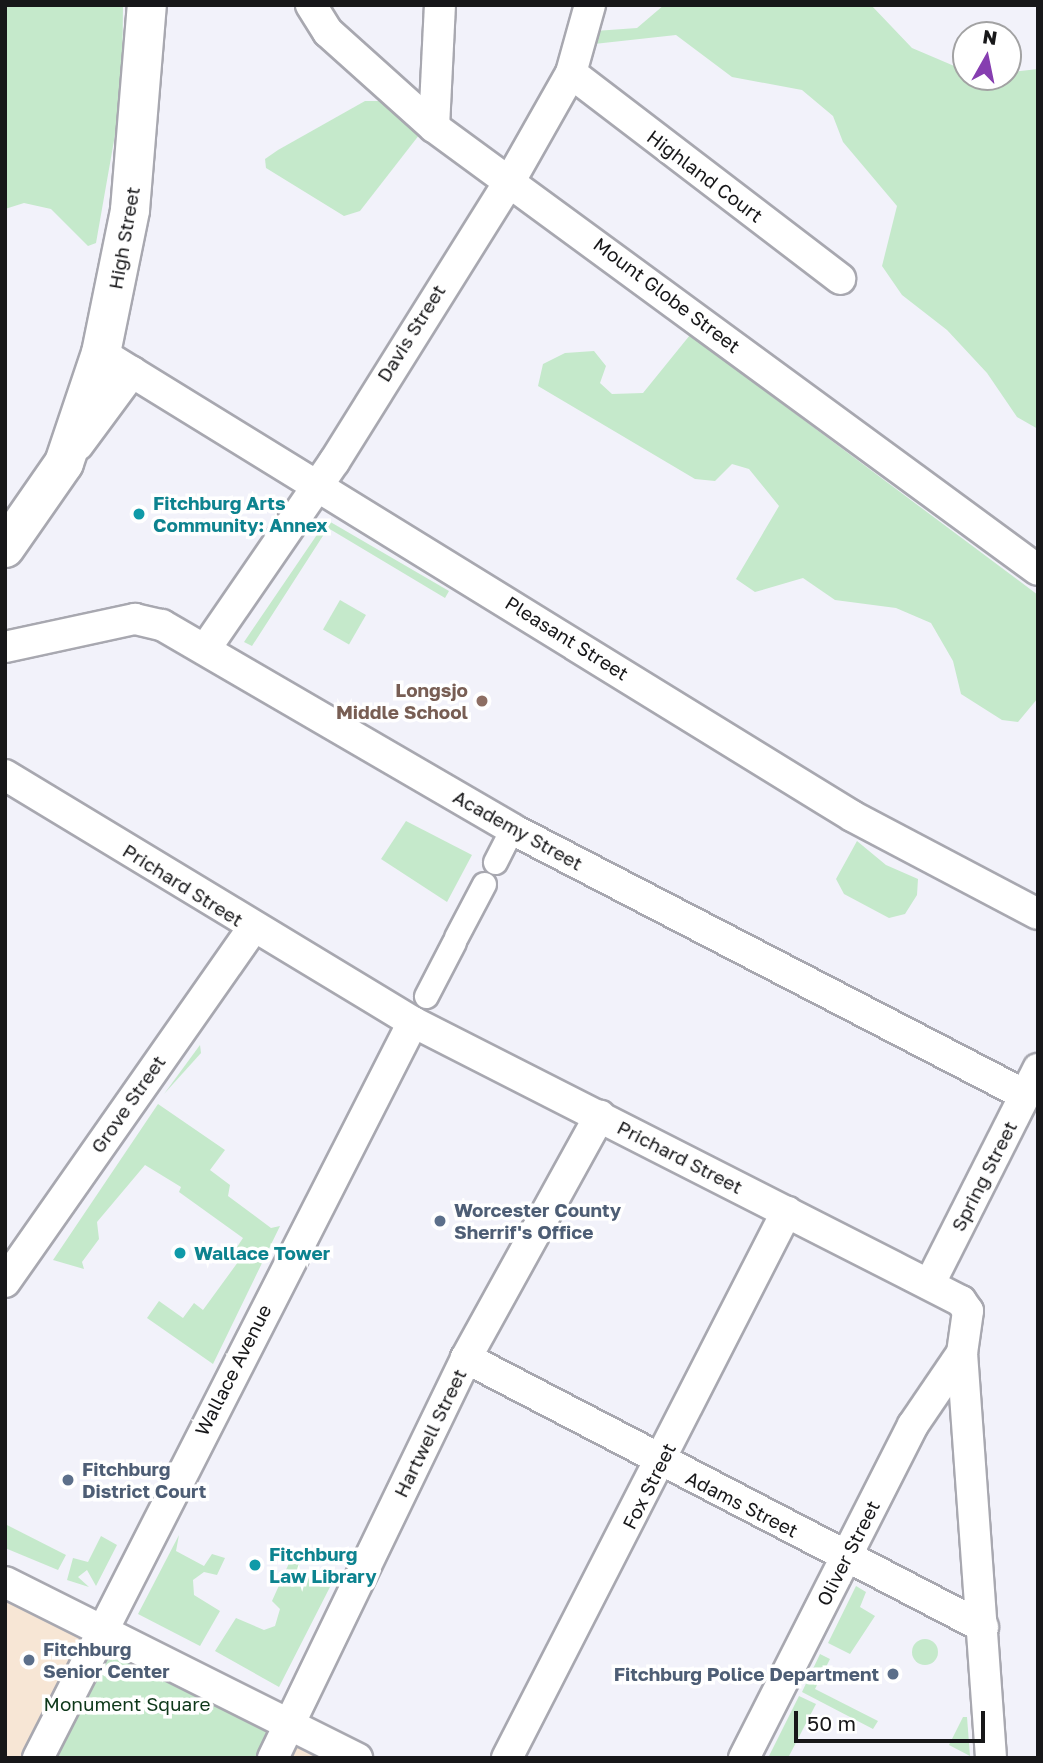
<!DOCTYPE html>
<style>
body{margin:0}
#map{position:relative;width:1043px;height:1763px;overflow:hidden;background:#f2f2fa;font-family:"Golos Text",sans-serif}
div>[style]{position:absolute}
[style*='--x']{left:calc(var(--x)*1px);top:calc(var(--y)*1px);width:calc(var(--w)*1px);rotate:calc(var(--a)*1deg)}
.commercial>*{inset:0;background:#f7e6d5}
.green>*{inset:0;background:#c5e9cb;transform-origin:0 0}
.round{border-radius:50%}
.roads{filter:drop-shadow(2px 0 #a8a8b0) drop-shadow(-2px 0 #a8a8b0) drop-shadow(0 2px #a8a8b0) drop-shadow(0 -2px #a8a8b0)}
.pedestrian>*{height:23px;margin:-11.5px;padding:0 11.5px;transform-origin:11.5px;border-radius:11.5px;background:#fff}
.minor>*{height:30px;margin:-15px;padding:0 15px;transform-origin:15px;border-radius:15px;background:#fff}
.secondary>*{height:38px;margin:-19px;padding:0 19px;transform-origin:19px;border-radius:19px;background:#fff}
.dots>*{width:19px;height:19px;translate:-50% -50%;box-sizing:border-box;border:4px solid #fff;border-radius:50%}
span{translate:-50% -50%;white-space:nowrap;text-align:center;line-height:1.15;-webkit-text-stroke:7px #fff;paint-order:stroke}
.street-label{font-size:19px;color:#171719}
.culture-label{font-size:19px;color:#0d838f;font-weight:700}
.left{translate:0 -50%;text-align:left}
.education-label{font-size:19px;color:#785e54;font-weight:700}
.right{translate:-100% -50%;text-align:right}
.service-label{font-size:19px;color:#4e5e75;font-weight:700}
.park-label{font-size:19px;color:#0d3719}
.frame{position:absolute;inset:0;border:7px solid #171719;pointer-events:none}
.north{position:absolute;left:952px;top:21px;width:70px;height:70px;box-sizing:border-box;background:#fff;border:2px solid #a2a2a3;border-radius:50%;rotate:9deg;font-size:19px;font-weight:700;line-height:28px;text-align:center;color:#171719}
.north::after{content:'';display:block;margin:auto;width:24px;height:32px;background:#863eb0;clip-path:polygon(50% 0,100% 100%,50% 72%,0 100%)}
.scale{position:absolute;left:794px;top:1711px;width:191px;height:32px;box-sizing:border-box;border:4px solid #171719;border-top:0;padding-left:9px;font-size:21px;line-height:24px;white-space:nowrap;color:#171719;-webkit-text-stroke:5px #fff;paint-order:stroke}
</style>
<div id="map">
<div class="commercial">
<i style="clip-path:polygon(5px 1582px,357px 1758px,5px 1758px)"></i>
</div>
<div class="green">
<i style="clip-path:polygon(5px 5px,123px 5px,122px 95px,96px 243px,88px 246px,51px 209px,24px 203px,5px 209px)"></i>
<i style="clip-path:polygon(664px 5px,871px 5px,912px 48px,966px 71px,966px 77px,1038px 69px,1038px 429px,1017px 417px,987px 373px,947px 330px,902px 295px,882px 266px,897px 206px,843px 142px,833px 116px,802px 90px,732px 77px,676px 35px,594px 44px,595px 31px,637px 28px)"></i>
<i style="clip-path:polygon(365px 101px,387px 101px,423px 130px,360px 211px,344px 216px,266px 168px,265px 159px,278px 150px)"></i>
<i style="clip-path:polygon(690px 335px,1038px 595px,1038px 698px,1018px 722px,1002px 720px,961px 694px,953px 661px,931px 623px,896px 608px,835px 600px,803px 578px,755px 592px,736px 579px,779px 506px,749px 469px,732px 464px,715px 481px,695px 479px,538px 386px,543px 364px,565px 353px,594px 351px,606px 366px,600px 383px,612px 394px,643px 393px)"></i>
<i style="clip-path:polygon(327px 520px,449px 591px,445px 598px,328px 528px,252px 646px,244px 642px)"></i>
<i style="left:340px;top:600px;width:30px;height:34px;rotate:30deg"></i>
<i style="clip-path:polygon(406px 821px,472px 855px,447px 902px,381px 859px)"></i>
<i style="clip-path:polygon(857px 841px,886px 865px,918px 879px,917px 895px,905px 914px,889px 918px,844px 894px,836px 879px)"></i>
<i style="clip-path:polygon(200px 1045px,201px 1053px,164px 1094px)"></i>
<i style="clip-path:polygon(158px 1104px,225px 1150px,210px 1170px,230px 1185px,228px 1196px,271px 1228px,280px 1226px,213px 1364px,147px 1318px,159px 1301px,183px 1318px,194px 1303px,203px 1310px,238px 1262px,231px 1256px,243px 1238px,179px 1192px,181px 1187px,145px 1165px,97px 1222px,99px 1239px,82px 1262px,84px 1269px,53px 1260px)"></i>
<i style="clip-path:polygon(5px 1524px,66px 1555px,58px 1570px,5px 1548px)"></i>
<i style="clip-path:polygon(179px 1535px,176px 1551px,204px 1566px,212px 1554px,225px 1558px,217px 1575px,204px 1572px,193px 1580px,194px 1595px,220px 1611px,200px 1646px,138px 1614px)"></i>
<i style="clip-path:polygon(101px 1536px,117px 1545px,96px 1586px,87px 1570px,78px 1577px,89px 1587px,67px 1580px,73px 1558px,88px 1562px)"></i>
<i style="clip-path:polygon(294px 1552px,301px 1555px,298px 1569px,331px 1585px,279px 1687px,215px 1651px,236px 1618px,264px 1630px,275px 1626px,280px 1609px,272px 1601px)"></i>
<i style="clip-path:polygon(856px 1586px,866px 1592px,860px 1607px,875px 1616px,850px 1654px,828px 1643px)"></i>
<i style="clip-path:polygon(104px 1630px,291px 1725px,273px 1758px,38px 1758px)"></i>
<i class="round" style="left:912px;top:1639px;width:26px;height:26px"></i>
<i style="clip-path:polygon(820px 1654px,830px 1659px,815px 1689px,878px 1721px,873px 1729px,802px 1692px)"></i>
<i style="clip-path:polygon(799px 1696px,816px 1704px,788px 1758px,768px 1758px)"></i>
<i style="clip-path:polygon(963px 1717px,967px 1717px,970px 1756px,949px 1745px)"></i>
</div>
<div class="roads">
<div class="pedestrian">
<i style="--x:495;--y:862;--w:22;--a:-63"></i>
<i style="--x:456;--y:937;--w:60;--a:-62.2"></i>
<i style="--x:426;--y:996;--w:61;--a:-62.6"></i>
</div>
<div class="minor">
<i style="--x:311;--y:5;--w:32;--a:58"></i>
<i style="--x:328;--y:32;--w:142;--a:41.9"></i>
<i style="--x:434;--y:127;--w:749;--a:36.26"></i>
<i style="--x:571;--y:73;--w:339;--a:37.4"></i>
<i style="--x:434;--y:127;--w:122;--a:-87.2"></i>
<i style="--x:101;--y:353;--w:882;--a:31.65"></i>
<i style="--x:852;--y:816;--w:210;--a:27.8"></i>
<i style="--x:78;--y:445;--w:91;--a:-53.5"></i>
<i style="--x:5;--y:647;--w:133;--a:-12.2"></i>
<i style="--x:135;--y:619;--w:28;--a:13"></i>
<i style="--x:162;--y:625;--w:405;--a:30.2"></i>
<i style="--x:512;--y:829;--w:578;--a:27.41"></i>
<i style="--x:206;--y:648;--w:226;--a:-55.5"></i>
<i style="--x:334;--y:462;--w:334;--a:-58"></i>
<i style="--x:511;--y:179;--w:122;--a:-60.5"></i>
<i style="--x:571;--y:73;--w:71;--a:-74.4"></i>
<i style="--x:5;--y:775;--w:477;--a:31.2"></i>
<i style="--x:413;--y:1022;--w:615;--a:26.98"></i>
<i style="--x:961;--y:1301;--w:12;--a:55"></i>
<i style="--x:968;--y:1311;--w:42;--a:98.1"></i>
<i style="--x:962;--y:1353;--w:406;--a:85.9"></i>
<i style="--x:5;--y:1282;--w:432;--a:-55"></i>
<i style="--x:930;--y:1283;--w:240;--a:-63.2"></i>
<i style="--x:466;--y:1358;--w:583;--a:27.49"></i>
<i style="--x:5;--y:1582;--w:394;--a:26.6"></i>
<i style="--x:38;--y:1758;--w:826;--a:-63"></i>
<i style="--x:273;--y:1758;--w:444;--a:-64.2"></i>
<i style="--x:466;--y:1358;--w:277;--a:-61.1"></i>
<i style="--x:507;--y:1758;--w:614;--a:-62.89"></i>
<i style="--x:744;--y:1758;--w:373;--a:-63.1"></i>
<i style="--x:913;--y:1425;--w:87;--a:-55.8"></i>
</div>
<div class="secondary">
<i style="--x:5;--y:548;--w:103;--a:-55.2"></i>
<i style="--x:64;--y:463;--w:116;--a:-71.4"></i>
<i style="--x:101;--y:353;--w:146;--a:-78.5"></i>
<i style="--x:130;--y:210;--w:206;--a:-85.3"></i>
</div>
</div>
<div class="dots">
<i style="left:139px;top:514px;background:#0f9aa8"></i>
<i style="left:482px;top:701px;background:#8d6e63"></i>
<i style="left:440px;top:1221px;background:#5c6f8a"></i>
<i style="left:180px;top:1253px;background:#0f9aa8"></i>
<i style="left:68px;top:1480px;background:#5c6f8a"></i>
<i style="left:255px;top:1565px;background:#0f9aa8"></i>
<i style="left:29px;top:1660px;background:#5c6f8a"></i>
<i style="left:893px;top:1674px;background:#5c6f8a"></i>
</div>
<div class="street-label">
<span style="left:705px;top:176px;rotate:37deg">Highland Court</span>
<span style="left:124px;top:238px;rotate:-80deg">High Street</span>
<span style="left:667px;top:295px;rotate:37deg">Mount Globe Street</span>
<span style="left:411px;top:333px;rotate:-58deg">Davis Street</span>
<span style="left:567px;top:638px;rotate:32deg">Pleasant Street</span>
<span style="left:518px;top:830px;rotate:29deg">Academy Street</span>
<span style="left:183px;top:885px;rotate:32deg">Prichard Street</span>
<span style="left:128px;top:1104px;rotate:-55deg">Grove Street</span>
<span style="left:680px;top:1157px;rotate:27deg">Prichard Street</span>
<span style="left:984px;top:1176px;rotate:-63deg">Spring Street</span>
<span style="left:233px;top:1370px;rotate:-63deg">Wallace Avenue</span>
<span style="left:430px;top:1433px;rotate:-64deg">Hartwell Street</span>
<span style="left:649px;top:1486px;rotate:-63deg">Fox Street</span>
<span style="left:742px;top:1504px;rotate:27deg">Adams Street</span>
<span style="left:848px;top:1553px;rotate:-63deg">Oliver Street</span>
</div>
<div class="culture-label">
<span class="left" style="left:153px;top:514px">Fitchburg Arts<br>Community: Annex</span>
<span class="left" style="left:194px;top:1253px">Wallace Tower</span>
<span class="left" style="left:269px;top:1565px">Fitchburg<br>Law Library</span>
</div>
<div class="education-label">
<span class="right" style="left:468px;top:701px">Longsjo<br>Middle School</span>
</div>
<div class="service-label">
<span class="left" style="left:454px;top:1221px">Worcester County<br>Sherrif's Office</span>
<span class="left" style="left:82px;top:1480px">Fitchburg<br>District Court</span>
<span class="left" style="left:43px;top:1660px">Fitchburg<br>Senior Center</span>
<span class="right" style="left:879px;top:1674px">Fitchburg Police Department</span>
</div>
<div class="park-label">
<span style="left:127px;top:1704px">Monument Square</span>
</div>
<div class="frame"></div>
<div class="north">N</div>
<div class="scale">50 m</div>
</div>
